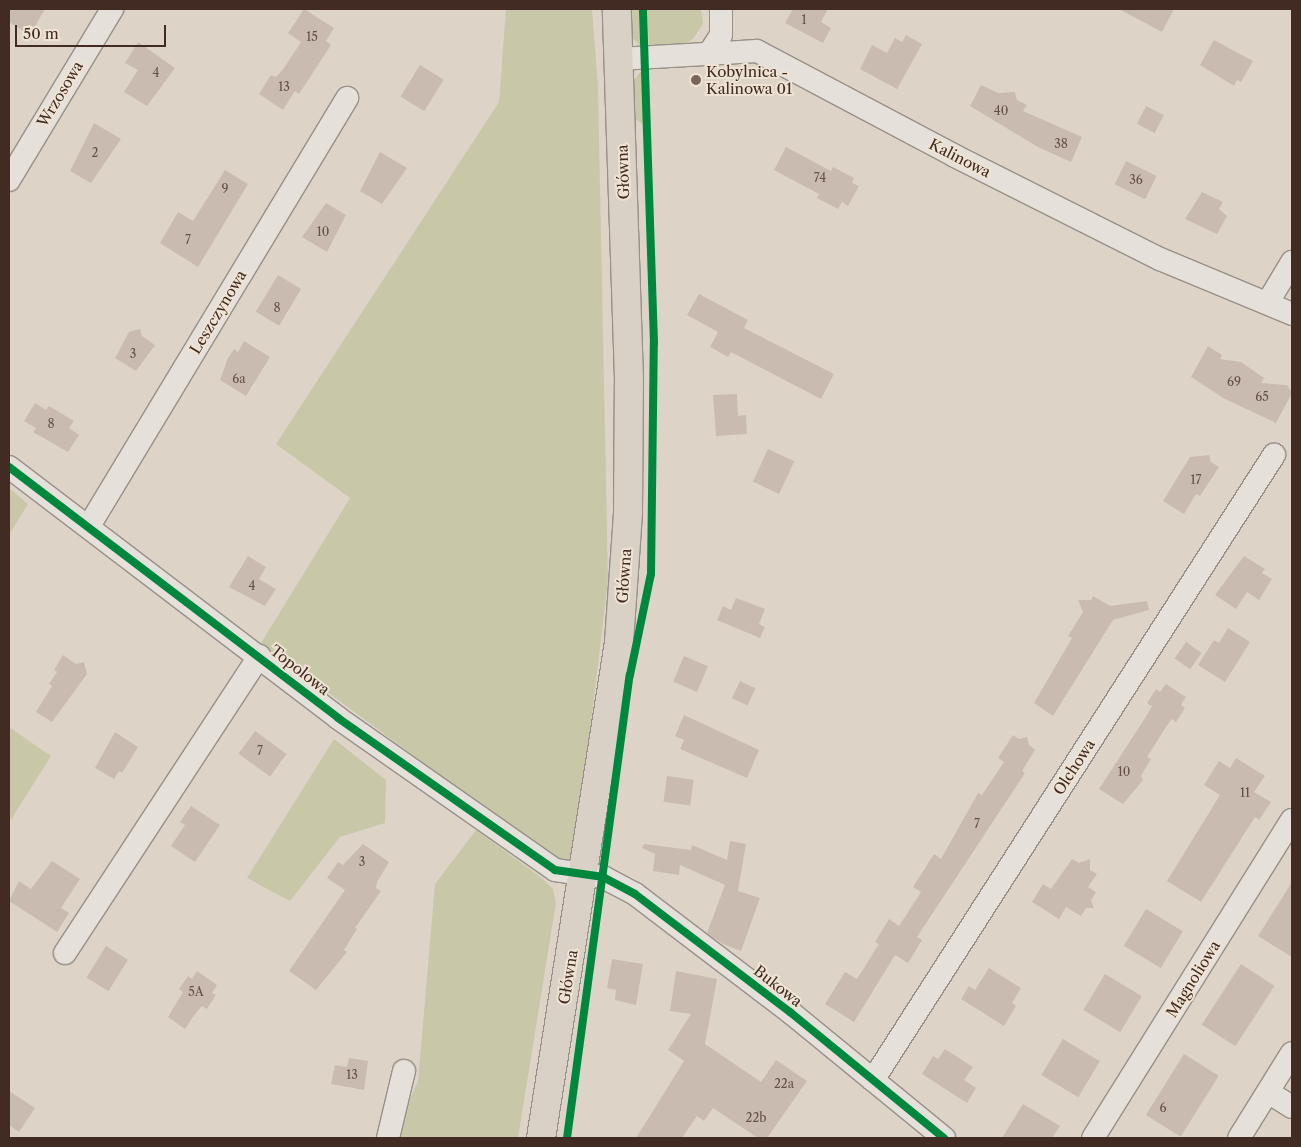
<!DOCTYPE html>
<meta charset="utf-8">
<style>
body{margin:0}
#map{position:relative;width:1301px;height:1147px;overflow:hidden;background:#ddd4c7;font-family:"Libre Caslon Text",serif}
div>[style]{position:absolute}
[style*='--x']{left:calc(var(--x)*1px);top:calc(var(--y)*1px);width:calc(var(--w)*1px);rotate:calc(var(--a)*1deg)}
.green>*{inset:0;background:#c8c8a9}
.building>*{inset:0;background:#cabbb0;transform-origin:0 0}
.roads{filter:drop-shadow(1px 0 #989088) drop-shadow(-1px 0 #989088) drop-shadow(0 1px #989088) drop-shadow(0 -1px #989088)}
.street>*{height:22px;margin:-11px;padding:0 11px;transform-origin:11px;border-radius:11px;background:#e5e0da}
.primary>*{height:28px;margin:-14px;padding:0 14px;transform-origin:14px;border-radius:14px;background:#d9d1c5}
.cycleway>*{height:8px;margin:-4px;padding:0 4px;transform-origin:4px;border-radius:4px;background:#00873e}
.dots>*{width:14px;height:14px;translate:-50% -50%;box-sizing:border-box;border:2px solid #efe4d4;border-radius:50%}
span{translate:-50% -50%;white-space:nowrap;text-align:center;line-height:1.15;-webkit-text-stroke:4px #efe4d4;paint-order:stroke}
.number-label{font-size:12px;color:#655048}
.number-label span{-webkit-text-stroke-width:0}
.poi-label{font-size:15px;color:#412b23}
.left{translate:0 -50%;text-align:left}
.street-label{font-size:15px;color:#412b23}
.frame{position:absolute;inset:0;border:10px solid #412b23;pointer-events:none}
.scale{position:absolute;left:15px;top:25px;width:151px;height:22px;box-sizing:border-box;border:2px solid #412b23;border-top:0;padding-left:6px;font-size:15px;line-height:18px;white-space:nowrap;color:#412b23;-webkit-text-stroke:4px #efe4d4;paint-order:stroke}
</style>
<div id="map">
<div class="green">
<i style="clip-path:polygon(506px 9px,592px 9px,598px 87px,608px 580px,576px 849px,568px 861px,559px 863px,261px 643px,350px 498px,276px 444px,499px 102px)"></i>
<i style="clip-path:polygon(627px 9px,639px 9px,641px 46px,630px 36px)"></i>
<i style="clip-path:polygon(647px 9px,701px 9px,703px 24px,693px 39px,683px 45px,649px 48px)"></i>
<i style="clip-path:polygon(642px 70px,644px 125px,632px 117px,632px 82px)"></i>
<i style="clip-path:polygon(9px 488px,28px 504px,9px 535px)"></i>
<i style="clip-path:polygon(9px 727px,51px 756px,9px 823px)"></i>
<i style="clip-path:polygon(334px 739px,386px 780px,385px 823px,340px 837px,290px 901px,247px 878px)"></i>
<i style="clip-path:polygon(476px 830px,543px 879px,553px 889px,556px 903px,518px 1138px,393px 1138px,418px 1081px,435px 884px)"></i>
</div>
<div class="building">
<i style="clip-path:polygon(9px 9px,45px 9px,30px 35px,9px 22px)"></i>
<i style="clip-path:polygon(304px 9px,334px 28px,326px 41px,331px 45px,299px 94px,295px 91px,283px 110px,259px 94px,271px 75px,276px 77px,284px 68px,301px 42px,288px 33px)"></i>
<i style="clip-path:polygon(793px 9px,828px 9px,821px 22px,831px 28px,823px 43px,785px 23px)"></i>
<i style="clip-path:polygon(1119px 9px,1174px 9px,1162px 32px)"></i>
<i style="clip-path:polygon(906px 35px,922px 44px,897px 89px,860px 69px,872px 45px,887px 53px,895px 38px,902px 42px)"></i>
<i style="clip-path:polygon(1214px 40px,1253px 61px,1241px 82px,1237px 80px,1234px 86px,1200px 65px)"></i>
<i style="clip-path:polygon(138px 42px,175px 68px,147px 106px,124px 92px,138px 70px,125px 63px)"></i>
<i style="left:420px;top:65px;width:28px;height:37px;rotate:32deg"></i>
<i style="clip-path:polygon(981px 85px,998px 93px,1015px 92px,1017px 100px,1027px 105px,1023px 111px,1082px 137px,1071px 162px,1038px 147px,970px 106px)"></i>
<i style="left:1146px;top:106px;width:20px;height:20px;rotate:27deg"></i>
<i style="clip-path:polygon(94px 123px,121px 139px,91px 183px,70px 171px)"></i>
<i style="clip-path:polygon(786px 147px,831px 171px,833px 167px,854px 178px,852px 183px,859px 186px,848px 206px,842px 202px,838px 209px,817px 198px,819px 194px,774px 170px)"></i>
<i style="clip-path:polygon(380px 152px,407px 168px,382px 204px,360px 191px)"></i>
<i style="left:1126px;top:161px;width:34px;height:26px;rotate:26deg"></i>
<i style="clip-path:polygon(225px 170px,248px 184px,198px 267px,160px 243px,178px 212px,193px 221px)"></i>
<i style="clip-path:polygon(1202px 192px,1223px 202px,1219px 209px,1227px 216px,1217px 234px,1185px 219px)"></i>
<i style="clip-path:polygon(326px 203px,346px 215px,327px 252px,302px 237px)"></i>
<i style="left:278px;top:275px;width:27px;height:43px;rotate:31deg"></i>
<i style="clip-path:polygon(699px 294px,748px 320px,744px 328px,834px 374px,821px 399px,731px 352px,728px 357px,710px 347px,718px 332px,687px 315px)"></i>
<i style="clip-path:polygon(140px 329px,142px 336px,155px 345px,136px 371px,115px 358px,129px 332px)"></i>
<i style="clip-path:polygon(244px 341px,270px 357px,246px 396px,220px 380px,228px 358px,234px 349px,238px 352px)"></i>
<i style="clip-path:polygon(1208px 346px,1222px 355px,1220px 359px,1241px 362px,1264px 378px,1261px 383px,1287px 385px,1292px 393px,1276px 423px,1225px 399px,1191px 377px)"></i>
<i style="clip-path:polygon(737px 394px,738px 416px,746px 415px,747px 434px,716px 436px,713px 395px)"></i>
<i style="clip-path:polygon(35px 403px,46px 410px,49px 406px,74px 421px,69px 428px,79px 435px,68px 452px,33px 432px,36px 428px,24px 421px)"></i>
<i style="left:768px;top:449px;width:29px;height:36px;rotate:25deg"></i>
<i style="clip-path:polygon(1209px 455px,1211px 462px,1219px 467px,1200px 496px,1196px 494px,1184px 514px,1163px 501px,1190px 457px)"></i>
<i style="clip-path:polygon(248px 556px,266px 567px,259px 579px,276px 589px,265px 606px,229px 587px)"></i>
<i style="clip-path:polygon(1244px 556px,1265px 569px,1262px 573px,1272px 579px,1259px 600px,1247px 592px,1236px 609px,1215px 595px)"></i>
<i style="clip-path:polygon(1093px 596px,1110px 606px,1147px 601px,1149px 610px,1113px 620px,1053px 716px,1034px 703px,1072px 638px,1068px 636px,1083px 612px,1078px 600px,1091px 600px)"></i>
<i style="clip-path:polygon(736px 598px,765px 609px,759px 624px,765px 627px,760px 638px,717px 620px,723px 606px,731px 610px)"></i>
<i style="clip-path:polygon(1228px 628px,1250px 642px,1225px 682px,1198px 665px,1214px 640px,1219px 643px)"></i>
<i style="left:1186px;top:642px;width:19px;height:20px;rotate:35deg"></i>
<i style="clip-path:polygon(63px 655px,76px 664px,84px 662px,87px 674px,52px 722px,36px 712px,52px 686px,49px 684px,57px 672px,54px 670px)"></i>
<i style="left:684px;top:656px;width:26px;height:28px;rotate:23deg"></i>
<i style="left:740px;top:681px;width:17px;height:19px;rotate:25deg"></i>
<i style="clip-path:polygon(1166px 684px,1186px 697px,1181px 705px,1185px 708px,1176px 722px,1172px 719px,1166px 727px,1147px 757px,1151px 759px,1141px 776px,1143px 780px,1123px 804px,1099px 789px,1147px 715px,1152px 706px,1147px 703px,1156px 689px,1160px 692px)"></i>
<i style="clip-path:polygon(684px 715px,759px 750px,747px 778px,680px 749px,684px 740px,675px 736px)"></i>
<i style="left:255px;top:731px;width:39px;height:28px;rotate:36deg"></i>
<i style="clip-path:polygon(115px 732px,138px 747px,122px 773px,119px 771px,114px 779px,95px 768px)"></i>
<i style="clip-path:polygon(1013px 735px,1019px 739px,1027px 737px,1029px 745px,1035px 750px,1022px 771px,1025px 773px,917px 937px,922px 940px,908px 963px,895px 955px,854px 1022px,825px 1004px,845px 972px,857px 979px,879px 944px,875px 942px,889px 919px,899px 926px,921px 892px,913px 887px,934px 854px,941px 859px,978px 793px,982px 795px,1004px 762px,998px 758px)"></i>
<i style="clip-path:polygon(1236px 758px,1265px 776px,1254px 792px,1271px 802px,1259px 820px,1255px 817px,1201px 902px,1167px 881px,1220px 795px,1204px 785px,1219px 761px,1230px 768px)"></i>
<i style="left:667px;top:776px;width:27px;height:26px;rotate:8deg"></i>
<i style="clip-path:polygon(191px 806px,220px 825px,195px 862px,171px 846px,185px 825px,180px 822px)"></i>
<i style="clip-path:polygon(730px 841px,746px 844px,738px 891px,760px 898px,741px 951px,723px 944px,707px 933px,725px 885px,680px 865px,679px 875px,653px 871px,655px 854px,642px 848px,644px 844px,691px 850px,692px 845px,727px 860px)"></i>
<i style="clip-path:polygon(363px 844px,389px 862px,377px 882px,376px 888px,381px 891px,355px 928px,357px 929px,344px 950px,347px 952px,316px 990px,289px 971px,345px 890px,327px 878px,338px 862px,343px 865px)"></i>
<i style="clip-path:polygon(1072px 859px,1079px 863px,1090px 859px,1090px 870px,1097px 874px,1088px 887px,1096px 892px,1091px 901px,1094px 908px,1086px 908px,1081px 916px,1066px 907px,1059px 919px,1032px 902px,1043px 884px,1051px 889px)"></i>
<i style="clip-path:polygon(52px 861px,80px 879px,61px 908px,69px 913px,57px 932px,9px 901px,19px 881px,31px 889px)"></i>
<i style="clip-path:polygon(1292px 882px,1292px 957px,1258px 936px)"></i>
<i style="left:1146px;top:909px;width:43px;height:43px;rotate:31deg"></i>
<i style="left:106px;top:946px;width:26px;height:37px;rotate:32deg"></i>
<i style="clip-path:polygon(612px 959px,643px 964px,636px 1005px,615px 1000px,616px 990px,607px 988px)"></i>
<i style="left:1241px;top:964px;width:40px;height:72px;rotate:33deg"></i>
<i style="clip-path:polygon(989px 968px,1021px 988px,1012px 1003px,1016px 1006px,1004px 1026px,961px 999px,969px 986px,975px 990px)"></i>
<i style="clip-path:polygon(197px 971px,217px 985px,212px 993px,216px 995px,207px 1009px,202px 1006px,195px 1014px,185px 1029px,168px 1017px,183px 992px,179px 989px,188px 976px,192px 979px)"></i>
<i style="clip-path:polygon(676px 971px,717px 979px,705px 1044px,761px 1082px,776px 1060px,807px 1081px,767px 1138px,758px 1138px,713px 1108px,704px 1121px,697px 1116px,682px 1138px,636px 1138px,684px 1061px,668px 1050px,691px 1014px,670px 1011px)"></i>
<i style="left:1105px;top:974px;width:43px;height:42px;rotate:31deg"></i>
<i style="left:1063px;top:1039px;width:43px;height:42px;rotate:31deg"></i>
<i style="clip-path:polygon(945px 1049px,973px 1067px,964px 1080px,976px 1088px,967px 1103px,922px 1074px,933px 1056px,938px 1059px)"></i>
<i style="left:1184px;top:1054px;width:41px;height:72px;rotate:32deg"></i>
<i style="clip-path:polygon(349px 1058px,368px 1061px,364px 1090px,331px 1084px,335px 1065px,347px 1067px)"></i>
<i style="clip-path:polygon(9px 1091px,35px 1108px,19px 1132px,9px 1125px)"></i>
<i style="clip-path:polygon(1023px 1104px,1060px 1126px,1052px 1138px,1002px 1138px)"></i>
</div>
<div class="roads">
<div class="street">
<i style="--x:710;--y:52;--w:20;--a:-57"></i>
<i style="--x:721;--y:35;--w:26;--a:-90"></i>
<i style="--x:619;--y:59;--w:138;--a:-3.3"></i>
<i style="--x:757;--y:51;--w:224;--a:27.9"></i>
<i style="--x:955;--y:156;--w:229;--a:26.7"></i>
<i style="--x:1160;--y:259;--w:143;--a:22.6"></i>
<i style="--x:9;--y:180;--w:200;--a:-58.9"></i>
<i style="--x:1268;--y:302;--w:47;--a:-59"></i>
<i style="--x:9;--y:467;--w:414;--a:37.3"></i>
<i style="--x:338;--y:718;--w:265;--a:35"></i>
<i style="--x:555;--y:870;--w:49;--a:8.3"></i>
<i style="--x:603;--y:877;--w:36;--a:28"></i>
<i style="--x:635;--y:894;--w:195;--a:37.3"></i>
<i style="--x:790;--y:1012;--w:199;--a:39.3"></i>
<i style="--x:89;--y:526;--w:500;--a:-58.9"></i>
<i style="--x:65;--y:953;--w:355;--a:-56.8"></i>
<i style="--x:873;--y:1080;--w:743;--a:-57.32"></i>
<i style="--x:1268;--y:1092;--w:28;--a:32"></i>
<i style="--x:388;--y:1138;--w:69;--a:-76.6"></i>
<i style="--x:1093;--y:1138;--w:375;--a:-58"></i>
<i style="--x:1239;--y:1138;--w:100;--a:-58.1"></i>
</div>
<div class="primary">
<i style="--x:541;--y:1138;--w:502;--a:-81.06"></i>
<i style="--x:619;--y:642;--w:130;--a:-86"></i>
<i style="--x:628;--y:512;--w:133;--a:-89.6"></i>
<i style="--x:629;--y:379;--w:370;--a:-91.9"></i>
</div>
</div>
<div class="cycleway">
<i style="--x:9;--y:467;--w:414;--a:37.3"></i>
<i style="--x:338;--y:718;--w:265;--a:35"></i>
<i style="--x:555;--y:870;--w:49;--a:8.3"></i>
<i style="--x:603;--y:877;--w:36;--a:28"></i>
<i style="--x:635;--y:894;--w:195;--a:37.3"></i>
<i style="--x:790;--y:1012;--w:199;--a:39.3"></i>
<i style="--x:567;--y:1138;--w:467;--a:-82.3"></i>
<i style="--x:630;--y:675;--w:103;--a:-78.3"></i>
<i style="--x:651;--y:574;--w:231;--a:-89.3"></i>
<i style="--x:654;--y:343;--w:334;--a:-91.9"></i>
</div>
<div class="dots">
<i style="left:696px;top:80px;background:#78665c"></i>
</div>
<div class="number-label">
<span style="left:804px;top:20px">1</span>
<span style="left:312px;top:37px">15</span>
<span style="left:156px;top:73px">4</span>
<span style="left:284px;top:87px">13</span>
<span style="left:1001px;top:111px">40</span>
<span style="left:1061px;top:144px">38</span>
<span style="left:95px;top:153px">2</span>
<span style="left:820px;top:178px">74</span>
<span style="left:1136px;top:180px">36</span>
<span style="left:225px;top:189px">9</span>
<span style="left:323px;top:232px">10</span>
<span style="left:188px;top:240px">7</span>
<span style="left:277px;top:308px">8</span>
<span style="left:133px;top:354px">3</span>
<span style="left:239px;top:379px">6a</span>
<span style="left:1234px;top:382px">69</span>
<span style="left:1262px;top:397px">65</span>
<span style="left:51px;top:424px">8</span>
<span style="left:1196px;top:480px">17</span>
<span style="left:252px;top:586px">4</span>
<span style="left:260px;top:751px">7</span>
<span style="left:1124px;top:772px">10</span>
<span style="left:1245px;top:793px">11</span>
<span style="left:977px;top:824px">7</span>
<span style="left:362px;top:862px">3</span>
<span style="left:196px;top:992px">5A</span>
<span style="left:352px;top:1075px">13</span>
<span style="left:784px;top:1084px">22a</span>
<span style="left:1163px;top:1108px">6</span>
<span style="left:756px;top:1118px">22b</span>
</div>
<div class="poi-label">
<span class="left" style="left:706px;top:80px">Kobylnica -<br>Kalinowa 01</span>
</div>
<div class="street-label">
<span style="left:60px;top:94px;rotate:-59deg">Wrzosowa</span>
<span style="left:960px;top:158px;rotate:27deg">Kalinowa</span>
<span style="left:623px;top:172px;rotate:-92deg">Główna</span>
<span style="left:218px;top:312px;rotate:-59deg">Leszczynowa</span>
<span style="left:624px;top:576px;rotate:-86deg">Główna</span>
<span style="left:300px;top:670px;rotate:38deg">Topolowa</span>
<span style="left:1074px;top:767px;rotate:-57deg">Olchowa</span>
<span style="left:568px;top:977px;rotate:-81deg">Główna</span>
<span style="left:1193px;top:979px;rotate:-58deg">Magnoliowa</span>
<span style="left:778px;top:986px;rotate:38deg">Bukowa</span>
</div>
<div class="frame"></div>
<div class="scale">50 m</div>
</div>
